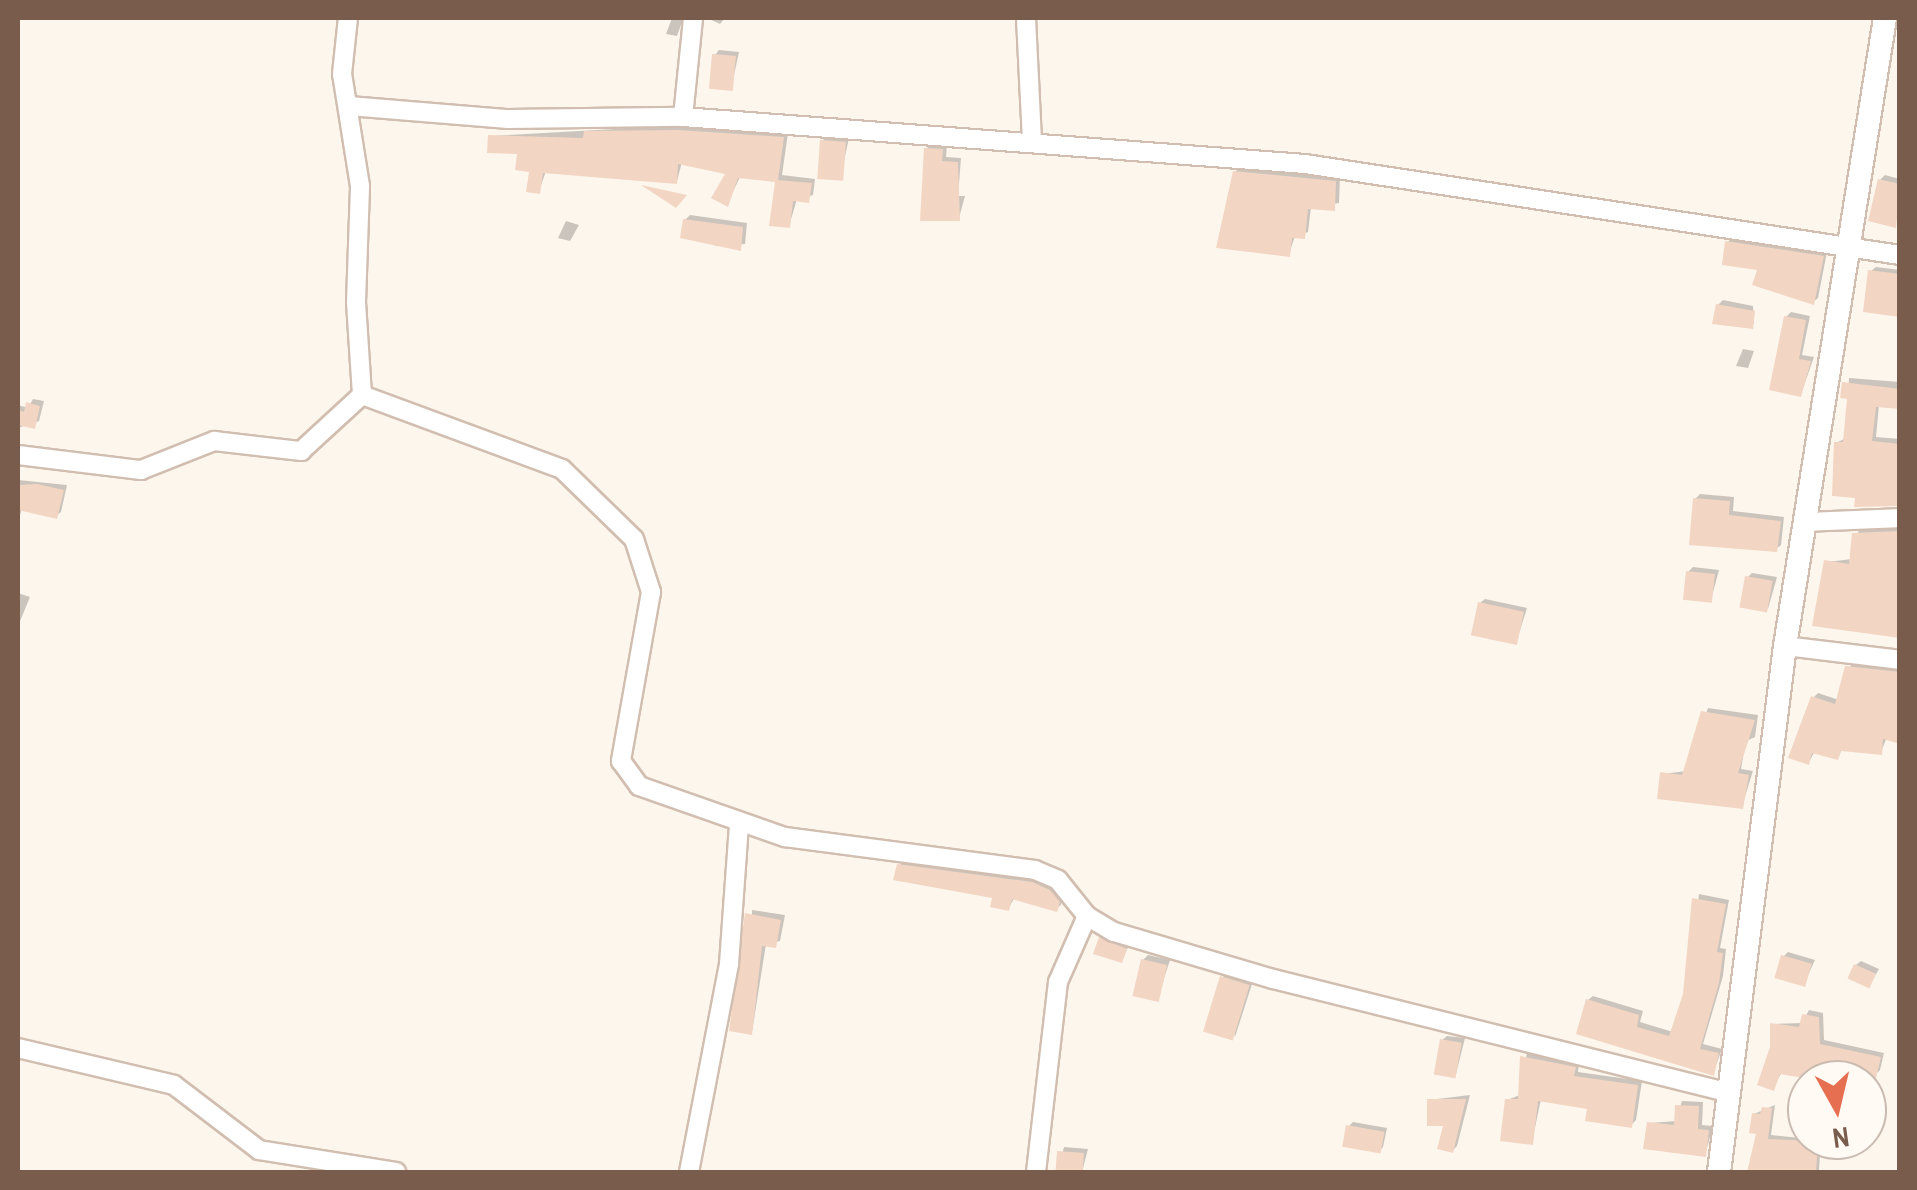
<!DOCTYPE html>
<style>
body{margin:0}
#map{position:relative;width:1917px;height:1190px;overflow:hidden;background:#fdf6ec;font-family:"Archivo Narrow",sans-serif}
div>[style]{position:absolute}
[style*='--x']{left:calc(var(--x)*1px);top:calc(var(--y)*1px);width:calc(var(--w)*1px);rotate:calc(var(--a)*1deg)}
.shadow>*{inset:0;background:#0003}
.building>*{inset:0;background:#f3d5c3;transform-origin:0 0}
.roads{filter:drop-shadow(2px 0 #d1beb0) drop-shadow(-2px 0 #d1beb0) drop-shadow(0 2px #d1beb0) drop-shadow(0 -2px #d1beb0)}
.minor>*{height:18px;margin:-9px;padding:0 9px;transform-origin:9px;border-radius:9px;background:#fff}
.tertiary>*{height:22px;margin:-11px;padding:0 11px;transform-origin:11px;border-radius:11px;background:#fff}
span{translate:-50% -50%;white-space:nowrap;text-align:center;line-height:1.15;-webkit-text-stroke:9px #fffaf3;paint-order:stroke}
.frame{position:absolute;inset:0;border:20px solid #7a5c4d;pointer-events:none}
.north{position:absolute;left:1787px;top:1060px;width:100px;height:100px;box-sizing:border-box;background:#fffaf3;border:2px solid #cabbb1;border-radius:50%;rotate:172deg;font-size:28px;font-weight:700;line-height:40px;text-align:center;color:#7a5c4d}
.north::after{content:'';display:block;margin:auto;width:35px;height:45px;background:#e76f51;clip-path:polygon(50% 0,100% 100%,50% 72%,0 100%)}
</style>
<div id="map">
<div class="shadow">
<i style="clip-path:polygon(672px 18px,683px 19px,677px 36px,666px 34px)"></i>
<i style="clip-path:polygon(707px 18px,725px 18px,720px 24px)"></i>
<i style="clip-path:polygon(719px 50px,739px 52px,731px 89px,715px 55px)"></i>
<i style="clip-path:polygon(686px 125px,788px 133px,782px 175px,815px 179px,813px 195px,797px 199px,789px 226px,777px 180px,741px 175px,727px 204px,728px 172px,682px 162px,677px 181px,546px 171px,539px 191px,519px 151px,491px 136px)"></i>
<i style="clip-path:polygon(827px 136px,849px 138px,840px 179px,822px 141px)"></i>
<i style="clip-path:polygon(931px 144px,947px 145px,946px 157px,961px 158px,958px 196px,965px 196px,959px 218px,926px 149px)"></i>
<i style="clip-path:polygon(1240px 167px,1340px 177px,1339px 203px,1311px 207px,1308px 232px,1295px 236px,1289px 254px,1235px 172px)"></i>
<i style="clip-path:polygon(1885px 175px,1900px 179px,1895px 225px,1880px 180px)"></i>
<i style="clip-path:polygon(690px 215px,747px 223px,745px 244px,716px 246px,685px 220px)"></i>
<i style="clip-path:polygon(566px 221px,579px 225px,570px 241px,558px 238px)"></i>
<i style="clip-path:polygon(1732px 237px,1827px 252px,1818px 298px,1813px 302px,1760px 268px,1728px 242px)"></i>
<i style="clip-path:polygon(1876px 267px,1900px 270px,1900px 313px,1871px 271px)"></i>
<i style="clip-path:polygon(1723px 300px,1753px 306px,1754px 324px,1718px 305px)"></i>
<i style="clip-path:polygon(1791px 312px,1810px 316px,1802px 355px,1814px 357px,1801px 394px,1786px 317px)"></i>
<i style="clip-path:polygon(1743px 349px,1754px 351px,1748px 368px,1736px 366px)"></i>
<i style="clip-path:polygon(1849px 378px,1900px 382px,1900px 407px,1879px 405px,1876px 437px,1900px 439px,1897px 503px,1858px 496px,1836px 443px,1846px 438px)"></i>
<i style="clip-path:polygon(33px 399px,44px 401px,39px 421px,18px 428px,18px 405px,28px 408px)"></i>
<i style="clip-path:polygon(18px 480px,67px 485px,61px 512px,56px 516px,22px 509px,18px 521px)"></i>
<i style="clip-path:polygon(1700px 494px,1734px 497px,1733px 511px,1784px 517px,1781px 545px,1776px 549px,1695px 499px)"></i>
<i style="clip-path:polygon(1900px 525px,1900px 635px,1827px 562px,1852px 559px,1859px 529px)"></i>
<i style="clip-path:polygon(1693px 567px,1719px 570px,1711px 600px,1688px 572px)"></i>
<i style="clip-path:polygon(1752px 573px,1777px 577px,1768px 609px,1747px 578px)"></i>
<i style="clip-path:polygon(18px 593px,30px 597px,18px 626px)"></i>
<i style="clip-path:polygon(1485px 599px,1527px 608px,1516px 643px,1480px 603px)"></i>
<i style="clip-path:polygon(1852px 662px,1900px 665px,1900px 741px,1887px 737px,1881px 752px,1843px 748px,1837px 758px,1815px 751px,1809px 762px,1813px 698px,1818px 693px,1839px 700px)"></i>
<i style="clip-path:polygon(1708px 708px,1758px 715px,1755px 737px,1746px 741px,1741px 769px,1753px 771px,1742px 806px,1663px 774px,1686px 771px)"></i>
<i style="clip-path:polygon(904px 861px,1037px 878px,1063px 897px,1061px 905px,1056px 909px,1015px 897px,1008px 909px,995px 896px,899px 866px)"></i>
<i style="clip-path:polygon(1699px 894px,1729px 900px,1720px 948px,1726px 949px,1723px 976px,1703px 1044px,1722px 1049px,1713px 1073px,1588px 1000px,1593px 996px,1643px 1011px,1640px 1022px,1673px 1032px,1686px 994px)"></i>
<i style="clip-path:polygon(752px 910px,785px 915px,780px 941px,766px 944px,752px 1032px)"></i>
<i style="clip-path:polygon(1105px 934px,1130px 944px,1121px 960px,1101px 939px)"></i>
<i style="clip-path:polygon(1788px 952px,1815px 960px,1804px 984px,1783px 957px)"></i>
<i style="clip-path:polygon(1148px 955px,1170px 960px,1157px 1000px,1143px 960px)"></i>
<i style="clip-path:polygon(1861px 961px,1879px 969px,1869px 986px,1856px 965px)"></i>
<i style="clip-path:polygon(1227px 973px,1253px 981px,1235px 1037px,1222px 978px)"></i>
<i style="clip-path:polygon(1809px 1010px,1823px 1013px,1824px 1040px,1884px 1053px,1880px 1070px,1875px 1075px,1841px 1068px,1839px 1080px,1782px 1072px,1773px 1088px,1772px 1024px,1802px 1023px)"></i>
<i style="clip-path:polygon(1447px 1036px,1465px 1038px,1456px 1074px,1442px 1040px)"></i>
<i style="clip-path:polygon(1527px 1052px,1579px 1063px,1578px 1072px,1642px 1081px,1636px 1120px,1631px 1125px,1590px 1107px,1541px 1099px,1532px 1142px,1507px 1100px,1520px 1095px)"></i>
<i style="clip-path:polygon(1470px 1095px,1457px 1146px,1452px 1151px,1446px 1124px,1429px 1100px)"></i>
<i style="clip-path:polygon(1682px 1101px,1703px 1102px,1702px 1125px,1713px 1126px,1705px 1155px,1650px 1123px,1676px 1121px)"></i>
<i style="clip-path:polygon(1775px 1105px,1771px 1135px,1821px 1140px,1819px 1170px,1834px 1172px,1749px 1172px,1759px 1132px,1754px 1114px)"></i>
<i style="clip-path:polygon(1353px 1122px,1387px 1128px,1383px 1147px,1379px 1152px,1348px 1127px)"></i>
<i style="clip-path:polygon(1064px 1147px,1088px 1149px,1082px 1172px,1058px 1172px)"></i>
</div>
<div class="building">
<i style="left:712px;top:54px;width:24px;height:35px;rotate:5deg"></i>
<i style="clip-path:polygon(679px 130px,784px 137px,778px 180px,812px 183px,809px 203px,793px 201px,790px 228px,769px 226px,775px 182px,738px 178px,728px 207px,711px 198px,725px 174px,678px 164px,677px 184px,543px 173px,540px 194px,526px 192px,529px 172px,515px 170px,517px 154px,487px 153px,488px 135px,583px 138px,584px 131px)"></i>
<i style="left:820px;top:140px;width:26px;height:39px;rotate:4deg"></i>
<i style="clip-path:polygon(924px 148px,943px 149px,942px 161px,958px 162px,960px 221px,920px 221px)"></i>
<i style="clip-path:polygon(1233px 171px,1336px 181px,1335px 211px,1308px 209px,1305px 239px,1292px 238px,1290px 257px,1216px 248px)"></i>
<i style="clip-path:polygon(1878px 179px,1900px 184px,1896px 228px,1868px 221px)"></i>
<i style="clip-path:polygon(641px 185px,687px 195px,676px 208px)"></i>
<i style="clip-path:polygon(683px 219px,743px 227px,741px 251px,680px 238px)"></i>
<i style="clip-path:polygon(1725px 241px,1824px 256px,1814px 305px,1752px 285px,1757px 270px,1722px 265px)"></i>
<i style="clip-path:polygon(1868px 270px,1900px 274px,1900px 317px,1863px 312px)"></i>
<i style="clip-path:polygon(1716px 304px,1755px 311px,1753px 329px,1712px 324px)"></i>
<i style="clip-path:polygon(1784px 316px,1806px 320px,1799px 359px,1811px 361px,1801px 397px,1769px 390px)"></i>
<i style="clip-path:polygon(1842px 382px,1900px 389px,1900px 409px,1876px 407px,1872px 441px,1900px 444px,1898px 506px,1854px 507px,1855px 498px,1832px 496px,1834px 442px,1843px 442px,1847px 399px,1840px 398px)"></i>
<i style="clip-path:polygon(26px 402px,40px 406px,35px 429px,18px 425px,18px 410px,24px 412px)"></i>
<i style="clip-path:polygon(37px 484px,64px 490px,57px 519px,18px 510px,18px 485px)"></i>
<i style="clip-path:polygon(1693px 498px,1730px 501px,1729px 515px,1781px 521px,1777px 552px,1689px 545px)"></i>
<i style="clip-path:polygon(1900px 531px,1900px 638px,1812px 626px,1824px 560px,1849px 564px,1852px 533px)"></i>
<i style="left:1686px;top:571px;width:29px;height:29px;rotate:6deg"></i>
<i style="left:1745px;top:576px;width:28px;height:32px;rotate:10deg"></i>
<i style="left:1478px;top:602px;width:47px;height:34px;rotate:12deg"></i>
<i style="clip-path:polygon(1845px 666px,1900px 672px,1900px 744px,1883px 739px,1882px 755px,1841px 751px,1838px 760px,1812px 753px,1809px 765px,1788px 758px,1811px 696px,1835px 704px)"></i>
<i style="clip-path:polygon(1701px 711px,1755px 720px,1738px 773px,1749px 775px,1743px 809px,1657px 799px,1660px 772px,1682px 775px)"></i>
<i style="clip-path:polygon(897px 864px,1032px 882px,1050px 890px,1060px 902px,1057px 912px,1012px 899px,1009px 911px,990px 907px,992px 898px,893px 880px)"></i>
<i style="clip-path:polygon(1692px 898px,1726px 904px,1717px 952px,1723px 953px,1719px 983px,1700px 1049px,1719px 1053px,1714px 1076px,1576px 1034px,1586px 999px,1639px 1015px,1637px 1027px,1669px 1036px,1683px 994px)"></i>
<i style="clip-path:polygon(745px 913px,781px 920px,776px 948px,762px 946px,752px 1035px,729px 1031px)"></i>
<i style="clip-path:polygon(1099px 937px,1127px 949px,1122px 963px,1093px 954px)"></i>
<i style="left:1781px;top:955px;width:32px;height:24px;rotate:16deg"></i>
<i style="left:1141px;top:959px;width:27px;height:38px;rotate:13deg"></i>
<i style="left:1854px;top:964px;width:24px;height:16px;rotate:24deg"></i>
<i style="left:1220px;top:976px;width:31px;height:58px;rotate:17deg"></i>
<i style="clip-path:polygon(1802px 1014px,1819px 1017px,1820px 1044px,1881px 1057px,1876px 1078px,1818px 1065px,1815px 1080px,1780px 1074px,1774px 1091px,1757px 1085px,1770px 1047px,1770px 1023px,1799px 1027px)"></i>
<i style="left:1440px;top:1039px;width:22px;height:36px;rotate:10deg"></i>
<i style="clip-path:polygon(1520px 1056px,1576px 1067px,1574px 1076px,1638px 1085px,1632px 1128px,1585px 1121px,1587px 1109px,1538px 1101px,1533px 1145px,1500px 1141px,1505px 1099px,1518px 1099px)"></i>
<i style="clip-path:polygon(1427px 1099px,1466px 1099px,1453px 1153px,1437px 1149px,1443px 1126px,1427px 1126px)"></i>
<i style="clip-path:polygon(1675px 1105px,1699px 1106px,1698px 1129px,1709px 1130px,1706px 1157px,1643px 1149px,1647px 1122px,1674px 1125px)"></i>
<i style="clip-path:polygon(1762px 1107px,1772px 1108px,1768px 1139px,1818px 1141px,1816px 1172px,1747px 1172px,1756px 1134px,1749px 1133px,1752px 1113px,1760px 1114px)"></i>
<i style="left:1346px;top:1125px;width:39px;height:22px;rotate:10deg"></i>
<i style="left:1057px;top:1151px;width:27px;height:21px;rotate:4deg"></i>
</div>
<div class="roads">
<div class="minor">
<i style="--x:1026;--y:18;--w:121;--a:87.2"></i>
<i style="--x:349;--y:106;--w:160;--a:4.7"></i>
<i style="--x:508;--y:119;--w:175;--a:-0.7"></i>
<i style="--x:683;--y:117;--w:624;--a:4.32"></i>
<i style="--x:1305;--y:164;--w:602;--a:8.7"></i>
<i style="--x:683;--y:117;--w:100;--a:-84.2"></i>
<i style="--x:362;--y:395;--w:213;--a:20.3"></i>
<i style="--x:562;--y:469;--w:100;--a:44.2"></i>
<i style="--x:634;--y:539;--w:56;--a:72.2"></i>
<i style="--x:651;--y:592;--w:172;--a:100.1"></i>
<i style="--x:621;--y:761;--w:31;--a:54"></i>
<i style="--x:639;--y:786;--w:155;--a:19.3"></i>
<i style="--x:785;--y:837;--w:252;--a:7.5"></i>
<i style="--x:1035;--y:870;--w:25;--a:23"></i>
<i style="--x:1058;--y:880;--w:46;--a:51.1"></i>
<i style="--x:1087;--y:916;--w:31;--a:31"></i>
<i style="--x:1114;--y:932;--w:166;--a:16.5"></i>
<i style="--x:1273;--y:979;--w:471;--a:14"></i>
<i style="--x:18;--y:455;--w:124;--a:7"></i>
<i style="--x:141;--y:470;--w:79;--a:-21.7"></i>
<i style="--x:214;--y:441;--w:88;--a:6.6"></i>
<i style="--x:301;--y:451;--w:83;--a:-42.6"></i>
<i style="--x:362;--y:395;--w:93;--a:-93.7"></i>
<i style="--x:356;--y:302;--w:116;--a:-88"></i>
<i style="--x:360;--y:186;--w:113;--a:-99.1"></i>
<i style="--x:342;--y:74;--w:56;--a:-83.9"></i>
<i style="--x:1805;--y:522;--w:95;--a:-2.4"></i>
<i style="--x:1785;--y:646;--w:116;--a:6.9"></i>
<i style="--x:18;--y:1048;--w:160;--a:13.3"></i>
<i style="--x:174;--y:1085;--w:107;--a:37.4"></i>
<i style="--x:259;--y:1150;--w:139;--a:9.1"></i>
<i style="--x:689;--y:1172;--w:212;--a:-79.1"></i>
<i style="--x:729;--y:964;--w:140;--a:-85.9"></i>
<i style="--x:1036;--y:1172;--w:191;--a:-83.4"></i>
<i style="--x:1058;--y:982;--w:72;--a:-66.3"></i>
</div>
<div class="tertiary">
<i style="--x:1719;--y:1172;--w:530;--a:-82.85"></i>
<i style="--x:1785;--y:646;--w:636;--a:-80.95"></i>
</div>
</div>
<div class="frame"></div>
<div class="north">N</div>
</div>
